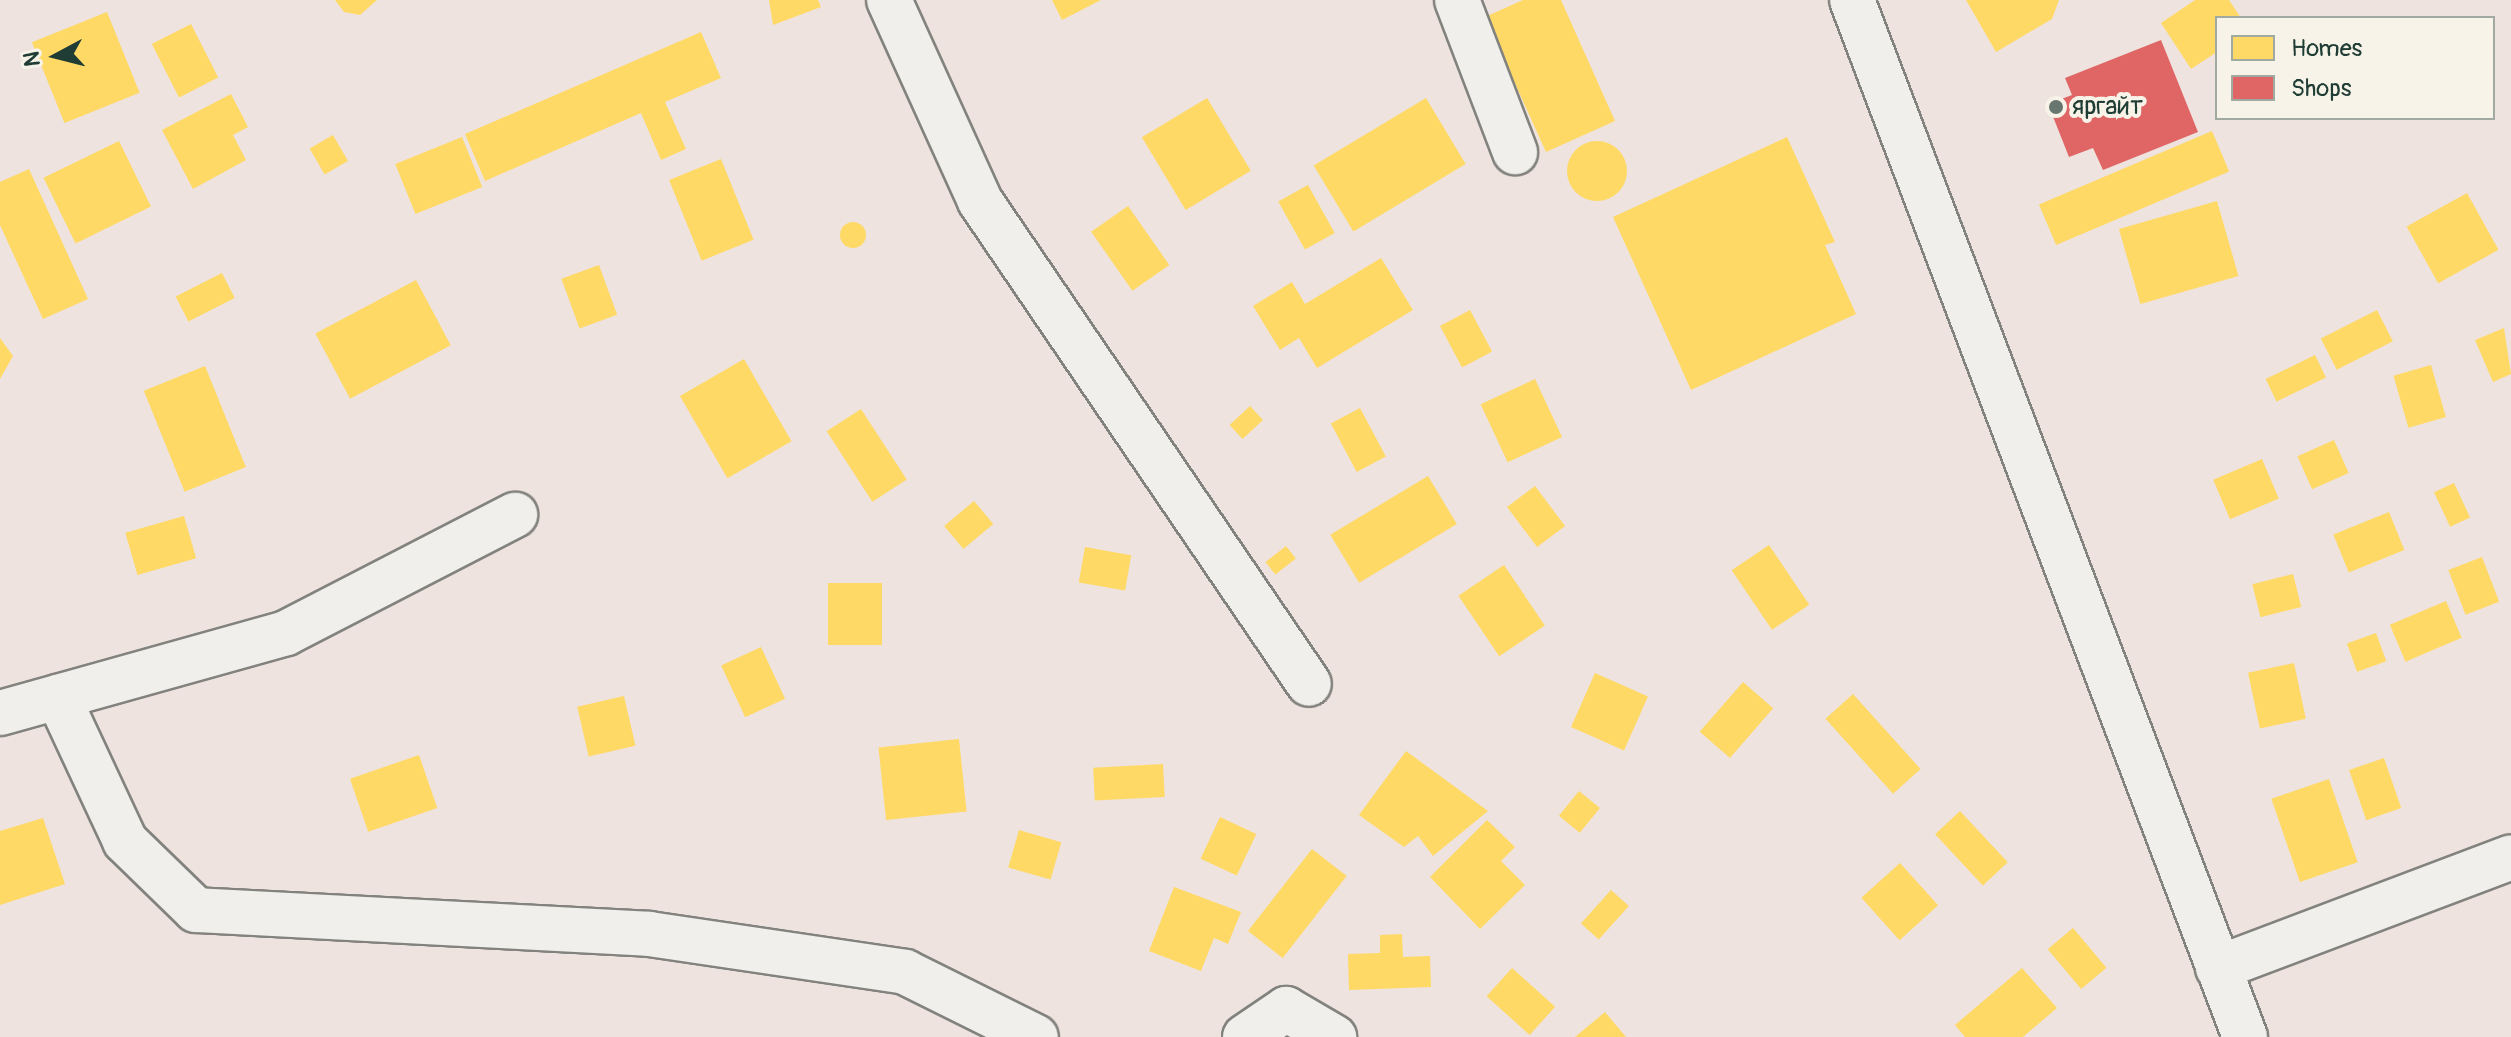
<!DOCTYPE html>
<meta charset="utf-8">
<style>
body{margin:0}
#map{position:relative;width:2511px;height:1037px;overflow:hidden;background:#eee3de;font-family:Pangolin,sans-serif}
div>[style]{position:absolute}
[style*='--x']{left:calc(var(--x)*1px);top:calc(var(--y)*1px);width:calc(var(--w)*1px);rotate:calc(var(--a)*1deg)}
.homes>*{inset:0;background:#ffd966;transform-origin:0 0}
.round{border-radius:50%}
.shops>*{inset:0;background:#e06666}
.roads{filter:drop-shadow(2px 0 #82827e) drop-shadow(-2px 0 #82827e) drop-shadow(0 2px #82827e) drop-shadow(0 -2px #82827e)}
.minor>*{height:44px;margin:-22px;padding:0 22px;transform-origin:22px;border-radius:22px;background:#f1efeb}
.dots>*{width:22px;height:22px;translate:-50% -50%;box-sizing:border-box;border:4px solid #f7f3e8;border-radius:50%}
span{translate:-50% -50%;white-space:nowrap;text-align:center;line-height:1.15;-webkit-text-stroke:8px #f7f3e8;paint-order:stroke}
.poi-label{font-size:26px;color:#1f3d34}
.left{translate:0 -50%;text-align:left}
.legend{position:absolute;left:2215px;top:16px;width:280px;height:104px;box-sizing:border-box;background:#f7f3e8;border:2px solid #a1aaa0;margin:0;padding:10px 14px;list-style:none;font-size:24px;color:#1f3d34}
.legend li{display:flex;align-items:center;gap:16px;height:40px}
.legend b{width:40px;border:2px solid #a1aaa0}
.north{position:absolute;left:16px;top:16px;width:80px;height:80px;-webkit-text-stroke:6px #f7f3e8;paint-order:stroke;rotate:263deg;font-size:22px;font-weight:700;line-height:32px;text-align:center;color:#1f3d34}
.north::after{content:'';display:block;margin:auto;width:28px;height:36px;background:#1f3d34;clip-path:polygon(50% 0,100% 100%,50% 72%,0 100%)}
</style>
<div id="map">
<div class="homes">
<i style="clip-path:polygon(335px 0,377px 0,360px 15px,344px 12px)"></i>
<i style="clip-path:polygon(769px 0,818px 0,821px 7px,773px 25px)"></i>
<i style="clip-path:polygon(1052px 0,1101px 0,1062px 20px)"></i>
<i style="clip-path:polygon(1523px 0,1561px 0,1615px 121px,1546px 152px,1485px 17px)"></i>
<i style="clip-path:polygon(1966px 0,2059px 0,2052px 19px,1996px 52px)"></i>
<i style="clip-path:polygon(2195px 0,2229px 0,2241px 18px,2217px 18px,2217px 52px,2191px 69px,2161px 23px)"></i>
<i style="left:107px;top:12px;width:87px;height:81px;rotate:68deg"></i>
<i style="left:191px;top:24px;width:60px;height:44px;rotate:63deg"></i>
<i style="clip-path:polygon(701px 32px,721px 78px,665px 102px,686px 149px,661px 160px,641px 113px,485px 181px,465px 134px)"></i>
<i style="clip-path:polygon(231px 94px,248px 127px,233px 135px,246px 160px,193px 189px,162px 130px)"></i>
<i style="left:1207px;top:98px;width:85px;height:76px;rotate:59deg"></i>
<i style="left:1426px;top:98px;width:77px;height:131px;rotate:59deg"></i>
<i style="left:2212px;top:131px;width:44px;height:188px;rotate:67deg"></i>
<i style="left:333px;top:135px;width:30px;height:27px;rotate:60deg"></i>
<i style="left:462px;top:137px;width:54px;height:72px;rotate:68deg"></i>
<i style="clip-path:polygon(1787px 137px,1835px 242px,1825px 245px,1856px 314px,1691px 390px,1613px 217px)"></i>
<i class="round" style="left:1567px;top:141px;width:60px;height:60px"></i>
<i style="left:119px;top:141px;width:73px;height:84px;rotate:64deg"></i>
<i style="left:721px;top:159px;width:87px;height:56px;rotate:68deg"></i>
<i style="clip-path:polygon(29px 169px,88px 299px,43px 319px,0 225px,0 182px)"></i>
<i style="left:1308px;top:185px;width:55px;height:34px;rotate:61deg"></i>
<i style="left:2467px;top:193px;width:65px;height:69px;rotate:61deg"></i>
<i style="left:2217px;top:201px;width:78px;height:102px;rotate:74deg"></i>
<i style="left:1128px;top:206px;width:72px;height:45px;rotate:55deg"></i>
<i class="round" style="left:840px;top:222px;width:26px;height:26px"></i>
<i style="clip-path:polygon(1381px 258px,1413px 310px,1317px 368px,1299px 338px,1280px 350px,1253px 306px,1292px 282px,1305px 304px)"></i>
<i style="left:599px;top:265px;width:53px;height:40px;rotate:70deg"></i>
<i style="left:222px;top:273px;width:28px;height:52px;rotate:63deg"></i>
<i style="left:416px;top:280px;width:74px;height:114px;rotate:62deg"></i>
<i style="left:1470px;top:310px;width:47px;height:34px;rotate:62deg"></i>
<i style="left:2377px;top:310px;width:35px;height:63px;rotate:63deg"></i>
<i style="clip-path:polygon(2504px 328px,2511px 374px,2493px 382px,2475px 340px)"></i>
<i style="clip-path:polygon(0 338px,13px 356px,0 379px)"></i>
<i style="left:2315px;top:355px;width:25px;height:55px;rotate:64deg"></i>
<i style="left:744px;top:359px;width:95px;height:74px;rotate:60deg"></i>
<i style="left:2431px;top:365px;width:54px;height:39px;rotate:74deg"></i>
<i style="left:205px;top:366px;width:109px;height:66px;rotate:68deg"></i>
<i style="left:1535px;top:379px;width:64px;height:60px;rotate:65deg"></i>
<i style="left:1250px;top:406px;width:19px;height:28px;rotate:47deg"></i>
<i style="left:1360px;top:408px;width:55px;height:33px;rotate:62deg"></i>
<i style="left:861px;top:409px;width:84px;height:41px;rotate:57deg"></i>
<i style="left:2334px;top:440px;width:36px;height:40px;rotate:66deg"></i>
<i style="left:2262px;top:459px;width:43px;height:53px;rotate:67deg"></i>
<i style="left:1428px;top:476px;width:56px;height:114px;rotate:59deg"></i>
<i style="left:2454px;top:483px;width:38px;height:22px;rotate:65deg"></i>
<i style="left:1535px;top:486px;width:50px;height:35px;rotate:53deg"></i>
<i style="left:974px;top:501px;width:30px;height:39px;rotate:50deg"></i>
<i style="left:2389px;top:512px;width:41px;height:60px;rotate:68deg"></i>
<i style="left:184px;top:516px;width:44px;height:61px;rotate:74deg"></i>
<i style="left:1769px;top:545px;width:72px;height:45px;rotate:56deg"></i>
<i style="left:1286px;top:546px;width:16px;height:26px;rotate:52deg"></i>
<i style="left:1085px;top:547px;width:47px;height:36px;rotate:10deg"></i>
<i style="left:2482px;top:557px;width:48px;height:36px;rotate:69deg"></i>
<i style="left:1504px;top:565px;width:73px;height:55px;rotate:56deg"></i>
<i style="left:2293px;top:574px;width:34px;height:42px;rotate:76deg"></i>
<i style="left:828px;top:583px;width:54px;height:62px"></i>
<i style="left:2446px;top:601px;width:40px;height:61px;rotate:67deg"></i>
<i style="left:2376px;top:633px;width:30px;height:31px;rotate:70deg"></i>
<i style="left:761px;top:647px;width:57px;height:44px;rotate:65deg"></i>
<i style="left:2294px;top:663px;width:57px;height:47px;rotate:78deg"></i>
<i style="left:1595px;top:673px;width:58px;height:59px;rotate:24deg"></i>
<i style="left:1743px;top:682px;width:40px;height:66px;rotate:41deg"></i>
<i style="left:1853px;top:694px;width:101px;height:37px;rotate:48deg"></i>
<i style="left:624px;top:696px;width:51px;height:48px;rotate:77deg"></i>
<i style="left:959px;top:739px;width:73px;height:81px;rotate:84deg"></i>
<i style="clip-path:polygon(1406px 751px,1488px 811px,1433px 856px,1418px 836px,1404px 847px,1359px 815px)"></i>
<i style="left:419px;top:755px;width:56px;height:73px;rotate:71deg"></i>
<i style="left:2384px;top:758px;width:53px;height:37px;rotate:71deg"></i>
<i style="left:1163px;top:764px;width:33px;height:70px;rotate:87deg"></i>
<i style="left:2329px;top:779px;width:88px;height:61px;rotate:71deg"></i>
<i style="left:1579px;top:791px;width:27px;height:32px;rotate:39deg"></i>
<i style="left:1960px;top:811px;width:70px;height:34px;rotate:47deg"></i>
<i style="left:1220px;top:817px;width:40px;height:46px;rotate:25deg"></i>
<i style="clip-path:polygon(43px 818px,65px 884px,0 905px,0 831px)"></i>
<i style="clip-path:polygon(1487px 820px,1515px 847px,1501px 861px,1525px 885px,1480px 929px,1430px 877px)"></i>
<i style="left:1019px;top:830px;width:44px;height:39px;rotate:16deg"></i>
<i style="left:1312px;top:849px;width:44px;height:104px;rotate:38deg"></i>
<i style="left:1900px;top:863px;width:57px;height:52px;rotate:48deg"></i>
<i style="clip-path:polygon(1174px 887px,1241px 912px,1228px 944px,1214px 938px,1201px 971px,1149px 951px)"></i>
<i style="left:1611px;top:890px;width:24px;height:45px;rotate:42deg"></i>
<i style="left:2073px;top:928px;width:52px;height:33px;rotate:50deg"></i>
<i style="clip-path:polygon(1402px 934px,1403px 957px,1430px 956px,1431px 987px,1349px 990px,1348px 954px,1380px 953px,1380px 935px)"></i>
<i style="left:1512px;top:968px;width:58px;height:38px;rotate:42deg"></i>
<i style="clip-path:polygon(2022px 968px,2057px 1008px,2023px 1037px,1965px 1037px,1955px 1025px)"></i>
<i style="clip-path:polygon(1605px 1012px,1626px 1037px,1575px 1037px)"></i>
</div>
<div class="shops">
<i style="clip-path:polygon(2161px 40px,2198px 132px,2103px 170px,2093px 148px,2069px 157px,2048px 104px,2072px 95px,2065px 78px)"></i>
</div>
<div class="roads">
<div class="minor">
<i style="--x:889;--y:0;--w:221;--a:65.6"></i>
<i style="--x:980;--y:201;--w:584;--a:55.74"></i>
<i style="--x:1457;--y:0;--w:163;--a:69.1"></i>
<i style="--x:1852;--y:0;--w:1109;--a:69.24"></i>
<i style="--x:58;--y:697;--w:159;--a:65"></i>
<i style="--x:125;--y:841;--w:99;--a:44.2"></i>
<i style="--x:196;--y:910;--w:454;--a:3"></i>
<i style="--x:649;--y:934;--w:259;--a:8.4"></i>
<i style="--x:905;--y:972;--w:146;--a:26.4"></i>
<i style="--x:0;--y:713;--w:297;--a:-15.6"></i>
<i style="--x:286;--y:633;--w:258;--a:-27.3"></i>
<i style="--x:2218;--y:968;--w:313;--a:-20.7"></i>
<i style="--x:1245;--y:1037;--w:50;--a:-34.3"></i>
<i style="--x:1286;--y:1009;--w:56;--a:30.3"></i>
</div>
</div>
<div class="dots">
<i style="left:2056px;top:107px;background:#677770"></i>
</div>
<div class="poi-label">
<span class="left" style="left:2072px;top:107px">яргайт</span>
</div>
<ul class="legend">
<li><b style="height:22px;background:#ffd966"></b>Homes</li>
<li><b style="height:22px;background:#e06666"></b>Shops</li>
</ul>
<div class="north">N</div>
</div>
